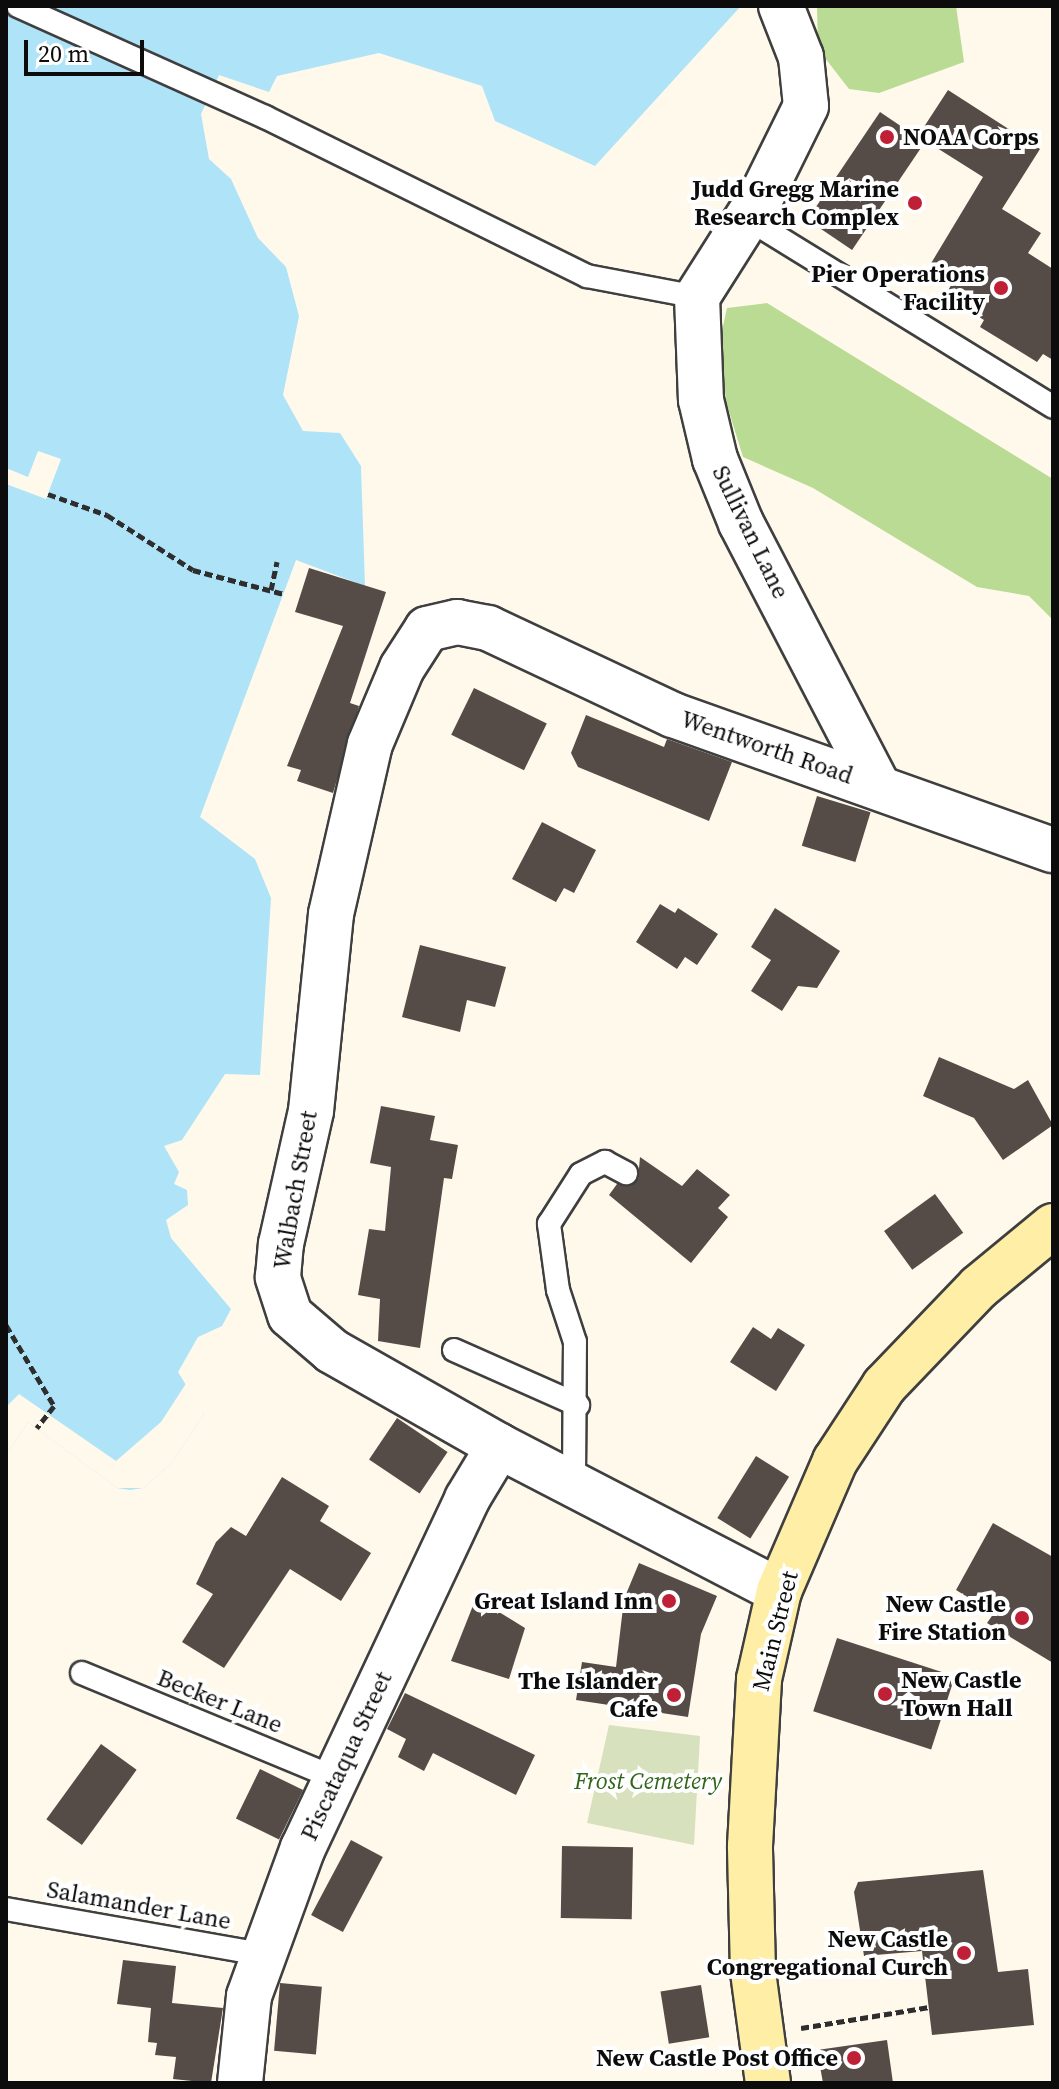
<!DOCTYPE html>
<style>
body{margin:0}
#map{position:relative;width:1059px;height:2089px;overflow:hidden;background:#fff9eb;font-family:"Source Serif 4",serif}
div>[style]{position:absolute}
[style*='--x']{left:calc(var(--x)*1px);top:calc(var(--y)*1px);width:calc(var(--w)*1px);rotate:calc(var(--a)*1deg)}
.forest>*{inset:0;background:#badb93}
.cemetery>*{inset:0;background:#d8e1bd}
.water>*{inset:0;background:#aee3f8}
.pier>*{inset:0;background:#fff9eb}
.building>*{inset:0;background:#554c48;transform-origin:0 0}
.path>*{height:5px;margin-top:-2.5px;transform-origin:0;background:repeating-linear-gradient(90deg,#2e2e2e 0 8px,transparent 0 12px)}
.roads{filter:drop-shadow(2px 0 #3f3f3f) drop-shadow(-2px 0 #3f3f3f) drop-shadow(0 2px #3f3f3f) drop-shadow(0 -2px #3f3f3f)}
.lane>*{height:22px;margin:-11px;padding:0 11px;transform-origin:11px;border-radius:11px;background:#fff}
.street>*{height:44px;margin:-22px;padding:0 22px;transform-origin:22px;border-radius:22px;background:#fff}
.secondary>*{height:44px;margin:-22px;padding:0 22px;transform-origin:22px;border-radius:22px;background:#ffeea6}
.dots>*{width:22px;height:22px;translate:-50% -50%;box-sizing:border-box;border:4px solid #fff;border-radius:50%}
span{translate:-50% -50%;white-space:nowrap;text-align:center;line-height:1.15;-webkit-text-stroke:8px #fff;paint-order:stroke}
.poi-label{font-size:24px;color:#0c0c0c;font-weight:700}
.left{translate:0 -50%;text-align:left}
.right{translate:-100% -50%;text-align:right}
.street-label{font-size:24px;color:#0c0c0c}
.park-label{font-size:24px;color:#31651b;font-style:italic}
.frame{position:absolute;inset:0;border:8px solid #0c0c0c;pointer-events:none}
.scale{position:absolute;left:24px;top:40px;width:120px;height:36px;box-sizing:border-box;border:4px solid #0c0c0c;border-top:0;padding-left:10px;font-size:24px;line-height:28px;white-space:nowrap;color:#0c0c0c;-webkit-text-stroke:6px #fff;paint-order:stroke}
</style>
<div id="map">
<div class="forest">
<i style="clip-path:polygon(817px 6px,956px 6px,964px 62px,879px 93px,849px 89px,818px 49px)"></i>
<i style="clip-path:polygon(767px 303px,1053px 479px,1053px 620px,1029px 596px,977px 587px,813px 488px,743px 457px,726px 402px,720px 340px,727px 308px)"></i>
</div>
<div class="cemetery">
<i style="clip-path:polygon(609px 1725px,700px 1736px,694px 1845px,587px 1823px)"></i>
</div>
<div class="water">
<i style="clip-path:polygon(6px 6px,741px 6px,595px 166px,495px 121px,482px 86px,379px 53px,277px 76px,269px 92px,219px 75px,201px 114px,209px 159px,231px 179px,258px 238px,286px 267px,299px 316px,283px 395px,303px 431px,340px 433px,361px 466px,365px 586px,296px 560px,200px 817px,255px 859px,271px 898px,260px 1075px,225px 1074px,182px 1140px,164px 1146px,179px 1172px,174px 1184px,187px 1190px,188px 1205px,166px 1220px,171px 1238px,231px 1309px,222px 1326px,198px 1337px,178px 1372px,204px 1414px,172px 1463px,143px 1488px,130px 1490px,117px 1488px,28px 1422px,6px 1455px)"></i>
</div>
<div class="pier">
<i style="clip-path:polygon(38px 451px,61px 459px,46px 499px,6px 484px,6px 468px,28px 477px)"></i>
<i style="clip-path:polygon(187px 1382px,204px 1414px,172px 1463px,143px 1488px,117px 1488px,28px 1422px,6px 1455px,6px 1407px,19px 1394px,116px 1461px,161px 1422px)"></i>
</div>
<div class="building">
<i style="clip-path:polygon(948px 90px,1040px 149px,1002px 209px,1041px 233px,1028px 253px,1053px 269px,1053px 360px,1043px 354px,1037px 362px,980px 327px,984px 320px,945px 296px,954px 280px,930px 265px,983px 177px,918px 136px)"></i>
<i style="left:880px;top:112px;width:54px;height:130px;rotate:34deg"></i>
<i style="clip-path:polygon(309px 568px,386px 592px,350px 703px,359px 706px,333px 793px,297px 781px,301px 770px,287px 766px,343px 626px,295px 612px)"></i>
<i style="left:474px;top:688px;width:81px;height:52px;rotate:26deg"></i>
<i style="clip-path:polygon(586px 715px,664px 747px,667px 739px,732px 762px,709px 821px,578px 767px,571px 753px)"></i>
<i style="left:817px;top:796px;width:56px;height:52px;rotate:17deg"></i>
<i style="clip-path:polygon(542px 822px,596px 850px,574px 893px,564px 888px,556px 902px,512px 879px)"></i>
<i style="clip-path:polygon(660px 904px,675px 913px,678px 908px,718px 934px,697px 965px,685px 957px,677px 969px,636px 942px)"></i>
<i style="clip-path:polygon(775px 908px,840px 951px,817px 988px,798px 986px,782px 1011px,751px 991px,771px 960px,751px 947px)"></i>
<i style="clip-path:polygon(420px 945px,506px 967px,495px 1007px,467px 1000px,460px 1032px,402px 1017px)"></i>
<i style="clip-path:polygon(939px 1057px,1014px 1089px,1028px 1080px,1053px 1125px,1003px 1160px,974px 1118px,923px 1096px)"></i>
<i style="clip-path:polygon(381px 1106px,435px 1116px,430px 1140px,458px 1145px,452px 1179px,444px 1178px,420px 1348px,378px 1341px,380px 1299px,358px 1295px,369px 1229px,385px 1231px,391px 1167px,370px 1163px)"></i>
<i style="clip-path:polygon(640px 1157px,682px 1186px,697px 1169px,730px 1195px,718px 1208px,728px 1217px,691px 1263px,609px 1195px,617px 1184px,638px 1180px)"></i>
<i style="left:935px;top:1194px;width:48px;height:63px;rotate:54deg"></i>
<i style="clip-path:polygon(753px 1327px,771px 1339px,778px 1328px,805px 1345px,776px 1391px,730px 1362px)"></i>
<i style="left:397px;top:1418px;width:61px;height:50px;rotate:34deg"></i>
<i style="left:756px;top:1456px;width:39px;height:73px;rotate:32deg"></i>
<i style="clip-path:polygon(282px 1477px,329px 1506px,320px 1521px,371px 1553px,341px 1601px,290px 1569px,224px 1668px,182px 1642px,213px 1594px,196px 1584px,216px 1542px,231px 1527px,246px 1536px)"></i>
<i style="clip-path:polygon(993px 1523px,1053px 1557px,1053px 1663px,987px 1623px,994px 1613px,956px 1590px)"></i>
<i style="clip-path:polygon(639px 1563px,717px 1596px,701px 1634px,688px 1717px,576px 1700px,582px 1662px,616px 1667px,624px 1599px)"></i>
<i style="clip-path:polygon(476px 1598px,525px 1628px,509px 1679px,451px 1661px)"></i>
<i style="left:837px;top:1638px;width:124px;height:77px;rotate:18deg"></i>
<i style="clip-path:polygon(405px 1693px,535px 1755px,516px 1795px,433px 1753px,424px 1771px,398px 1757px,406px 1739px,387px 1729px)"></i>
<i style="left:101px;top:1744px;width:44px;height:93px;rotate:36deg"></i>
<i style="left:260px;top:1769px;width:48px;height:55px;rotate:26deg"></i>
<i style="left:351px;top:1840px;width:36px;height:85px;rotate:28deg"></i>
<i style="left:562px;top:1846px;width:71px;height:72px;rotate:1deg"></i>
<i style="clip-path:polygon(983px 1870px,998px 1972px,1028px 1969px,1034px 2025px,932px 2035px,922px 1951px,864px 1956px,854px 1892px,858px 1882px)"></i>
<i style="clip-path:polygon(123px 1960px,176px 1966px,172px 2003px,223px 2008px,211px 2083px,173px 2079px,176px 2057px,155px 2055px,157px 2043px,148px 2042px,151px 2008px,117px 2004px)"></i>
<i style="left:280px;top:1983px;width:42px;height:68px;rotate:5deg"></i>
<i style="left:701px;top:1985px;width:53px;height:41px;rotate:81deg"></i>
<i style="clip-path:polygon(887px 2040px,893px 2083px,823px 2083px,817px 2050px)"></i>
</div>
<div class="path">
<i style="--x:48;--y:494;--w:63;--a:19.6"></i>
<i style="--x:107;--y:515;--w:102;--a:32.6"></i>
<i style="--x:193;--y:570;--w:94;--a:14.8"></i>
<i style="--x:271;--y:590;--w:29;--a:-78"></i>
<i style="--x:6;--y:1325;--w:94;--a:59.3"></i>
<i style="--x:54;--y:1406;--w:28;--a:128"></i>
<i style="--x:801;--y:2028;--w:130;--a:-9.3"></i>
</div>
<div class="roads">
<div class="lane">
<i style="--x:18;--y:6;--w:271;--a:24.2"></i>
<i style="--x:265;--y:117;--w:359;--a:26.3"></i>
<i style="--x:587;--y:276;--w:112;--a:10.8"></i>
<i style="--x:748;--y:219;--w:358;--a:31.6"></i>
<i style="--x:454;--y:1350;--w:136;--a:23.9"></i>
<i style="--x:574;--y:1481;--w:139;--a:-89.6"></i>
<i style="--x:575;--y:1342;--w:55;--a:-108.1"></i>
<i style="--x:558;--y:1290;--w:67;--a:-97.8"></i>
<i style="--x:549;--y:1224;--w:59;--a:-57.4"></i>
<i style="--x:581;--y:1174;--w:27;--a:-27"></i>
<i style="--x:605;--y:1162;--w:24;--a:28"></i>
<i style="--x:82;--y:1673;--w:277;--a:22.5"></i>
<i style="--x:6;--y:1909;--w:260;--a:10"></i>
</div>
<div class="street">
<i style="--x:781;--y:6;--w:55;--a:68.6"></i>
<i style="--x:801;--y:57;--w:49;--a:84.2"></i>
<i style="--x:806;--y:106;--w:97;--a:116.3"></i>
<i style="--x:763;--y:193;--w:123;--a:122.4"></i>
<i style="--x:697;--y:297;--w:103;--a:87.8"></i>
<i style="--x:701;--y:400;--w:61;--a:76.7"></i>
<i style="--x:715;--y:459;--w:69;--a:67.9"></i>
<i style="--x:741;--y:523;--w:294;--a:62.5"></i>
<i style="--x:779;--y:1591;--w:315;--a:-152.6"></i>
<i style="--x:499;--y:1446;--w:192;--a:-150.4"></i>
<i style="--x:332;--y:1351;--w:55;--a:-139.4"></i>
<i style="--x:290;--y:1315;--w:40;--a:-108"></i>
<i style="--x:278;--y:1277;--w:33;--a:-85"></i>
<i style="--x:281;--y:1244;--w:136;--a:-77.3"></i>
<i style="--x:311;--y:1111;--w:198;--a:-84.2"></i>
<i style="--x:331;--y:914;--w:174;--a:-77.1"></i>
<i style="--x:370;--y:744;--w:82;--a:-67.2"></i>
<i style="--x:402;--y:668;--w:46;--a:-57.3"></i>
<i style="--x:427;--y:629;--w:31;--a:-13"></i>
<i style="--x:457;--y:622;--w:32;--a:11"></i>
<i style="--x:488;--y:628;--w:204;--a:25.2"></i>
<i style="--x:673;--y:715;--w:403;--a:19.6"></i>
<i style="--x:240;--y:2083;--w:87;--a:-84.1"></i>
<i style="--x:249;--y:1996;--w:158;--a:-70"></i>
<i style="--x:303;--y:1848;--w:386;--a:-64.8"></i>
<i style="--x:467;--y:1499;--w:62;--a:-58.9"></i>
</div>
<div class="secondary">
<i style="--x:768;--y:2083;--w:112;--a:-97.7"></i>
<i style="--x:753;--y:1972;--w:126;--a:-91.4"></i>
<i style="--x:750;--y:1846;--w:167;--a:-86.9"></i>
<i style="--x:759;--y:1679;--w:90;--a:-77.2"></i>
<i style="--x:779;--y:1591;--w:142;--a:-66.7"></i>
<i style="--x:835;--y:1461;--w:90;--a:-56.8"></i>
<i style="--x:884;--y:1386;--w:137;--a:-46.2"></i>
<i style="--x:979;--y:1287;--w:96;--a:-39.5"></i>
</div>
</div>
<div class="dots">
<i style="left:887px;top:137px;background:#c02035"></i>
<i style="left:915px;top:203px;background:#c02035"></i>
<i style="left:1001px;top:288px;background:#c02035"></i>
<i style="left:669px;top:1601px;background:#c02035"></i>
<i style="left:1022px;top:1618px;background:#c02035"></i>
<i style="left:885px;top:1694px;background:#c02035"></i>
<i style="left:674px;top:1695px;background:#c02035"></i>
<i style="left:964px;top:1953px;background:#c02035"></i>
<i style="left:854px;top:2058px;background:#c02035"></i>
</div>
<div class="poi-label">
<span class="left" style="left:903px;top:137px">NOAA Corps</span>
<span class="right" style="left:899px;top:203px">Judd Gregg Marine<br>Research Complex</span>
<span class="right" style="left:985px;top:288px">Pier Operations<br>Facility</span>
<span class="right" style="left:653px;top:1601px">Great Island Inn</span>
<span class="right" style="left:1006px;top:1618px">New Castle<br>Fire Station</span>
<span class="left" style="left:901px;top:1694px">New Castle<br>Town Hall</span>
<span class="right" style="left:658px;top:1695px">The Islander<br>Cafe</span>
<span class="right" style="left:948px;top:1953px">New Castle<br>Congregational Curch</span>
<span class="right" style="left:838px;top:2058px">New Castle Post Office</span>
</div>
<div class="street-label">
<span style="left:751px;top:532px;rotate:64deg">Sullivan Lane</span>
<span style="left:767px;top:747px;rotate:19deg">Wentworth Road</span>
<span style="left:295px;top:1190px;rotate:-80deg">Walbach Street</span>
<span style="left:775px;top:1631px;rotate:-76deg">Main Street</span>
<span style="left:220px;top:1701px;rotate:22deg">Becker Lane</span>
<span style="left:346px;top:1756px;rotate:-65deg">Piscataqua Street</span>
<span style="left:139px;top:1905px;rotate:10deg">Salamander Lane</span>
</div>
<div class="park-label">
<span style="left:648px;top:1781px">Frost Cemetery</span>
</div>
<div class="frame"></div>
<div class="scale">20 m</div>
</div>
